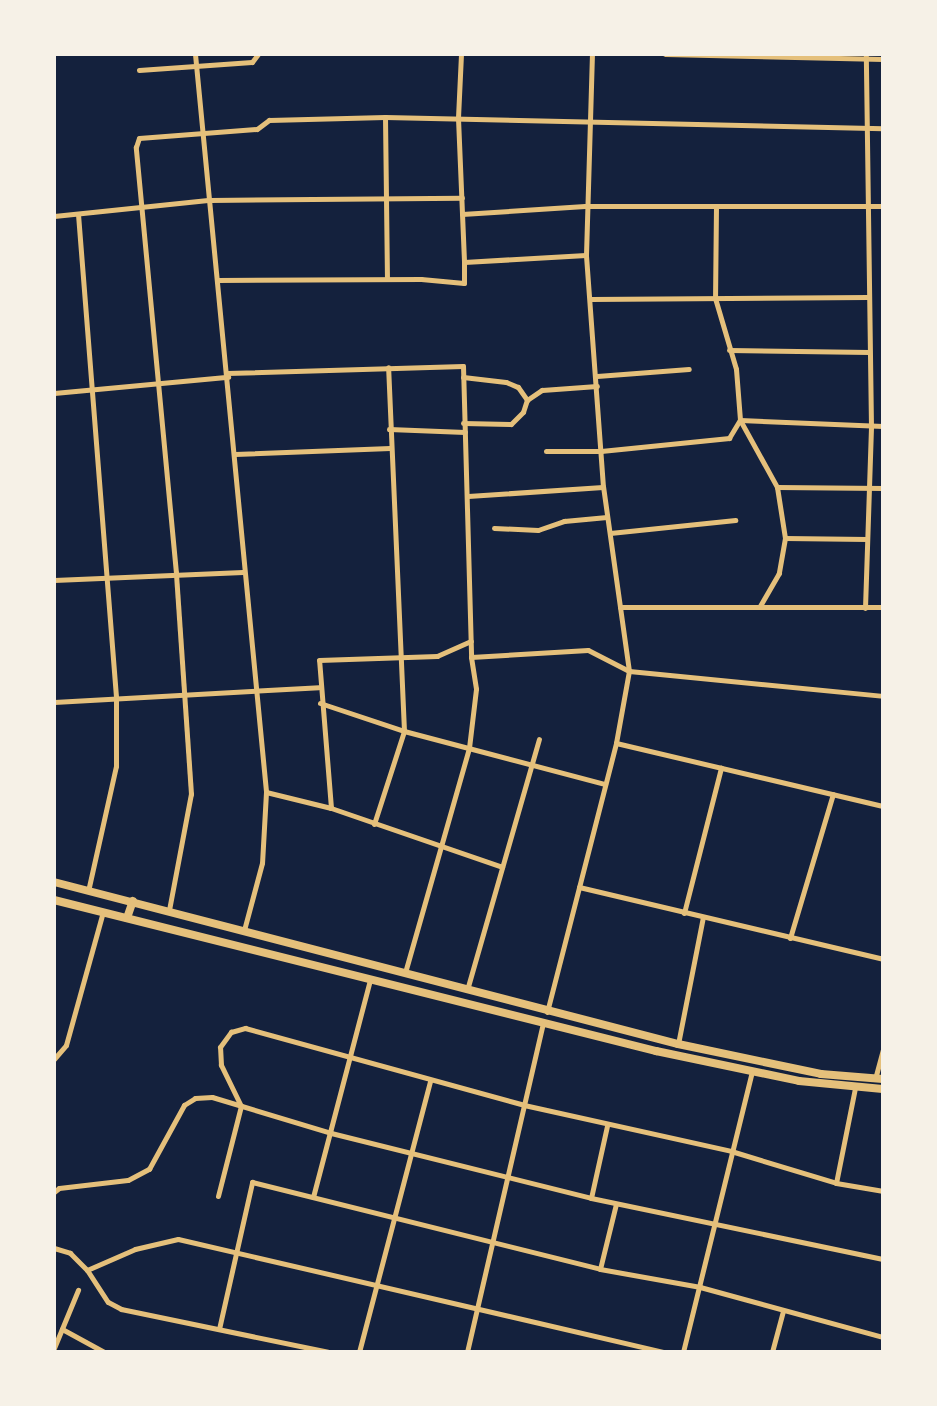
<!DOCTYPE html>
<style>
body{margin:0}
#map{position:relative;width:937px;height:1406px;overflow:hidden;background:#14213d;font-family:"PT Serif",serif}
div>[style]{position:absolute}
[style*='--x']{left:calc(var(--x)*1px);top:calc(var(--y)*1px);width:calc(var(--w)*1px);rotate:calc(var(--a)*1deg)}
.minor>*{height:5px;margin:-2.5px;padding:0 2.5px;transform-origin:2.5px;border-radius:2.5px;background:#e5c07b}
.secondary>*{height:8px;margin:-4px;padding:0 4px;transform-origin:4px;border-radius:4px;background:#e5c07b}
span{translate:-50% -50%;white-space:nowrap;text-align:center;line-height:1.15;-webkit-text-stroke:4.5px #f6f1e7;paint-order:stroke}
.frame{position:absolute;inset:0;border:56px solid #f6f1e7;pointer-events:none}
</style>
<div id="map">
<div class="minor">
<i style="--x:195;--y:54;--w:741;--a:84.5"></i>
<i style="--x:266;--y:792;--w:71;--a:93.2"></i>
<i style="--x:262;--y:863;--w:69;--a:105"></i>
<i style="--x:461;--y:54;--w:64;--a:92.7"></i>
<i style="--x:458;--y:118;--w:144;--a:87.6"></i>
<i style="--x:665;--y:54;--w:218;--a:1.3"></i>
<i style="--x:139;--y:70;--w:113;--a:-4"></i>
<i style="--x:252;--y:62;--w:10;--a:-53"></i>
<i style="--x:385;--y:117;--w:162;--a:89.3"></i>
<i style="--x:716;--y:206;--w:92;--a:90.6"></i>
<i style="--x:715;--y:298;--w:74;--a:73.5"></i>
<i style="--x:736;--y:369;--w:51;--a:85.5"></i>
<i style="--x:740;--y:420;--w:77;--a:61.1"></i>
<i style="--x:777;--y:487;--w:52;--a:81.1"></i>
<i style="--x:785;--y:538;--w:36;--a:100"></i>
<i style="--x:779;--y:573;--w:39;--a:120"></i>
<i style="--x:78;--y:214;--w:484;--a:85.5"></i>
<i style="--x:116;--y:697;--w:69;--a:90"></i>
<i style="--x:116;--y:766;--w:128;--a:102.6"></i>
<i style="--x:462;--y:214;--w:123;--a:-3.7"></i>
<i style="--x:585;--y:206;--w:298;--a:0"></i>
<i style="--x:54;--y:216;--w:157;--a:-5.9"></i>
<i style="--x:210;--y:200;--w:252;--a:-0.5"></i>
<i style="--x:217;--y:280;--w:204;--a:-0.3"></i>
<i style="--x:421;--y:279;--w:43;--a:5.3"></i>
<i style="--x:464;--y:283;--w:21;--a:-90"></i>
<i style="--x:464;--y:262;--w:122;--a:-3.3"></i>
<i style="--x:591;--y:299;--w:277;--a:-0.4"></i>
<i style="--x:729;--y:350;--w:140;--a:0.8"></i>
<i style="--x:227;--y:373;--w:236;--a:-1.7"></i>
<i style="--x:463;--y:366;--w:291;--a:88.4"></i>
<i style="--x:471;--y:657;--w:32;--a:81"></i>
<i style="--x:476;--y:689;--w:59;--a:96.8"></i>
<i style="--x:469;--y:748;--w:234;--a:105.9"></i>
<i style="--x:597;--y:376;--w:92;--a:-4.4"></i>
<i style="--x:463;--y:377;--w:43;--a:6.6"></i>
<i style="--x:506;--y:382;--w:13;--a:23"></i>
<i style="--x:518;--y:387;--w:16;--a:55"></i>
<i style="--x:54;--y:393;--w:175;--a:-5.3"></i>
<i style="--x:740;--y:420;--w:143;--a:2.4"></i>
<i style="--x:463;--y:423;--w:48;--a:1.2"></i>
<i style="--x:511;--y:424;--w:17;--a:-45"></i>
<i style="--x:523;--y:412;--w:13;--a:-72"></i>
<i style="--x:527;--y:400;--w:18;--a:-34"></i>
<i style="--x:542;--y:390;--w:55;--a:-4.2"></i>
<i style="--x:389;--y:429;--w:76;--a:2.3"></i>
<i style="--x:546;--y:451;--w:55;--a:0"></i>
<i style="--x:601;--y:451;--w:129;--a:-5.8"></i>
<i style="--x:729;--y:438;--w:21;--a:-59"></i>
<i style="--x:235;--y:454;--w:155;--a:-2.2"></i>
<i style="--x:777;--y:487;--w:106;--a:0.5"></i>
<i style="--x:468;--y:496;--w:135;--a:-3.8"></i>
<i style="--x:494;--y:528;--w:44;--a:2.6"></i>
<i style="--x:538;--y:530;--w:28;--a:-19"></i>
<i style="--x:564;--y:521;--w:43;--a:-5.3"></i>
<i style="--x:610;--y:533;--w:126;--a:-5.9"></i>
<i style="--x:785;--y:538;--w:82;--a:0.7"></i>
<i style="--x:54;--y:580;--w:189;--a:-2.4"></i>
<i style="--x:620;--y:607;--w:263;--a:0"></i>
<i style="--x:865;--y:608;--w:181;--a:-88.1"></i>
<i style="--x:871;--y:427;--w:373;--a:-90.8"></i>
<i style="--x:471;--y:657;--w:117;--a:-3.4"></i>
<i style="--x:588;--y:650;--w:46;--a:27.1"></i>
<i style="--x:629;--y:671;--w:255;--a:5.6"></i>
<i style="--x:54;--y:702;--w:265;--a:-3.2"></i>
<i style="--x:320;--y:703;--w:89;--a:18.4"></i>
<i style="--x:404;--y:731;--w:208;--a:14.8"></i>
<i style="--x:616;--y:743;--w:274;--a:13.3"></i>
<i style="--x:266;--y:792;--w:67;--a:13.8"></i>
<i style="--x:331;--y:808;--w:181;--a:19"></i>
<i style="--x:331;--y:808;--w:148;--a:-94.6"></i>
<i style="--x:319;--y:660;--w:118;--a:-1.9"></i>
<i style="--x:437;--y:656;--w:37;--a:-24"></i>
<i style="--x:374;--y:824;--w:98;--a:-72.1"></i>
<i style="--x:404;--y:731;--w:364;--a:-92.5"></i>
<i style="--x:579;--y:887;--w:312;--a:13.3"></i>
<i style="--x:169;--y:910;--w:118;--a:-79.3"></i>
<i style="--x:191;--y:794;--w:222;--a:-93.9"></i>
<i style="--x:176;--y:573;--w:428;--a:-95.4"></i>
<i style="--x:136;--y:147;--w:9;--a:-72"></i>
<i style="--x:139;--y:138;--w:118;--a:-4.4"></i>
<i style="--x:257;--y:129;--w:15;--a:-37"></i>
<i style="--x:269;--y:120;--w:116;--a:-1.5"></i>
<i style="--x:385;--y:117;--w:498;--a:1.3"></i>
<i style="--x:684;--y:913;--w:150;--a:-75.7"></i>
<i style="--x:790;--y:938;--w:150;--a:-73.4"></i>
<i style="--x:467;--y:990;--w:261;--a:-74"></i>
<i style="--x:547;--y:1012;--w:278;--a:-75.6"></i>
<i style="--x:616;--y:743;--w:73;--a:-79.8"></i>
<i style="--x:629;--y:671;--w:186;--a:-98"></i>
<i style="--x:603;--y:487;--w:233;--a:-94.2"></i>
<i style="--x:586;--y:255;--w:201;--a:-88.3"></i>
<i style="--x:678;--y:1044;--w:129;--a:-78.9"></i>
<i style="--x:54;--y:1059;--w:18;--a:-49"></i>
<i style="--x:66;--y:1045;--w:138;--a:-74.5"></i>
<i style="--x:875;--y:1079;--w:30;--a:-75"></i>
<i style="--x:836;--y:1183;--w:97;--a:-78.7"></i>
<i style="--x:54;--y:1192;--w:6;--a:-39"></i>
<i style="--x:59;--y:1188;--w:69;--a:-6.6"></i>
<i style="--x:128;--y:1180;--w:24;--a:-28"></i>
<i style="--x:149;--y:1169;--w:73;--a:-61.3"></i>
<i style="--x:184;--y:1105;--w:13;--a:-32"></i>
<i style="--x:195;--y:1098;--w:17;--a:-3"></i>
<i style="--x:212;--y:1097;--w:124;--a:16.8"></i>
<i style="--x:331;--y:1133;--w:268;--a:14"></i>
<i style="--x:591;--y:1198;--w:298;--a:11.8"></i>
<i style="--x:218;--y:1196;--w:93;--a:-75.7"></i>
<i style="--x:241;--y:1106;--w:46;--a:-116"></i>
<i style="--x:221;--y:1065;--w:18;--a:-93"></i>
<i style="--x:220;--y:1047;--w:19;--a:-54"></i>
<i style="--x:231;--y:1032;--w:15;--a:-16"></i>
<i style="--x:245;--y:1028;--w:289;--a:15.4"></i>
<i style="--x:524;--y:1105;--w:212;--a:12.5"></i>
<i style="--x:731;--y:1151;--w:110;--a:16.9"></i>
<i style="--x:836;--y:1183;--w:48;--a:9.7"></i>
<i style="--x:313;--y:1197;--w:225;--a:-75.3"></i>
<i style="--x:591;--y:1198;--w:74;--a:-77.5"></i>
<i style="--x:54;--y:1248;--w:17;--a:17"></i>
<i style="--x:70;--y:1253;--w:24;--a:45"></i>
<i style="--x:87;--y:1270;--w:38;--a:57"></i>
<i style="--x:108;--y:1302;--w:15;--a:28"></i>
<i style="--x:121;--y:1309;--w:211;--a:11.7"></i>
<i style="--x:600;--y:1269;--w:67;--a:-76.2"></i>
<i style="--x:87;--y:1270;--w:52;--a:-23.6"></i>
<i style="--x:135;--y:1249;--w:44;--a:-13.1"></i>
<i style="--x:178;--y:1239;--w:499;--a:13.1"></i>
<i style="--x:62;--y:1329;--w:48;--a:28.7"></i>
<i style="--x:219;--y:1329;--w:151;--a:-77.3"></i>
<i style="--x:252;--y:1182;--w:359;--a:14"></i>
<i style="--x:600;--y:1269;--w:102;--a:10.2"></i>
<i style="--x:700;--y:1287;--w:190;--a:15.3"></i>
<i style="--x:54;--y:1348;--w:63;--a:-67.5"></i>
<i style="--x:359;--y:1352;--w:280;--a:-75.3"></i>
<i style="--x:467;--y:1352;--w:339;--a:-77"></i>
<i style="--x:683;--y:1352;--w:288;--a:-76.2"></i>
<i style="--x:772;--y:1352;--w:42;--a:-75"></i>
</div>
<div class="secondary">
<i style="--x:54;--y:882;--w:645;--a:14.55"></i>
<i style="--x:678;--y:1044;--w:146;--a:11.8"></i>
<i style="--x:821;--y:1074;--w:62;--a:4.6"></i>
<i style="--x:54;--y:900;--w:621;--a:14.08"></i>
<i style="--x:656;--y:1051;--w:146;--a:11.8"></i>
<i style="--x:799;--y:1081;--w:84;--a:5.4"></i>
<i style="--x:127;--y:918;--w:18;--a:-71"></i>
</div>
<div class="frame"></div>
</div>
